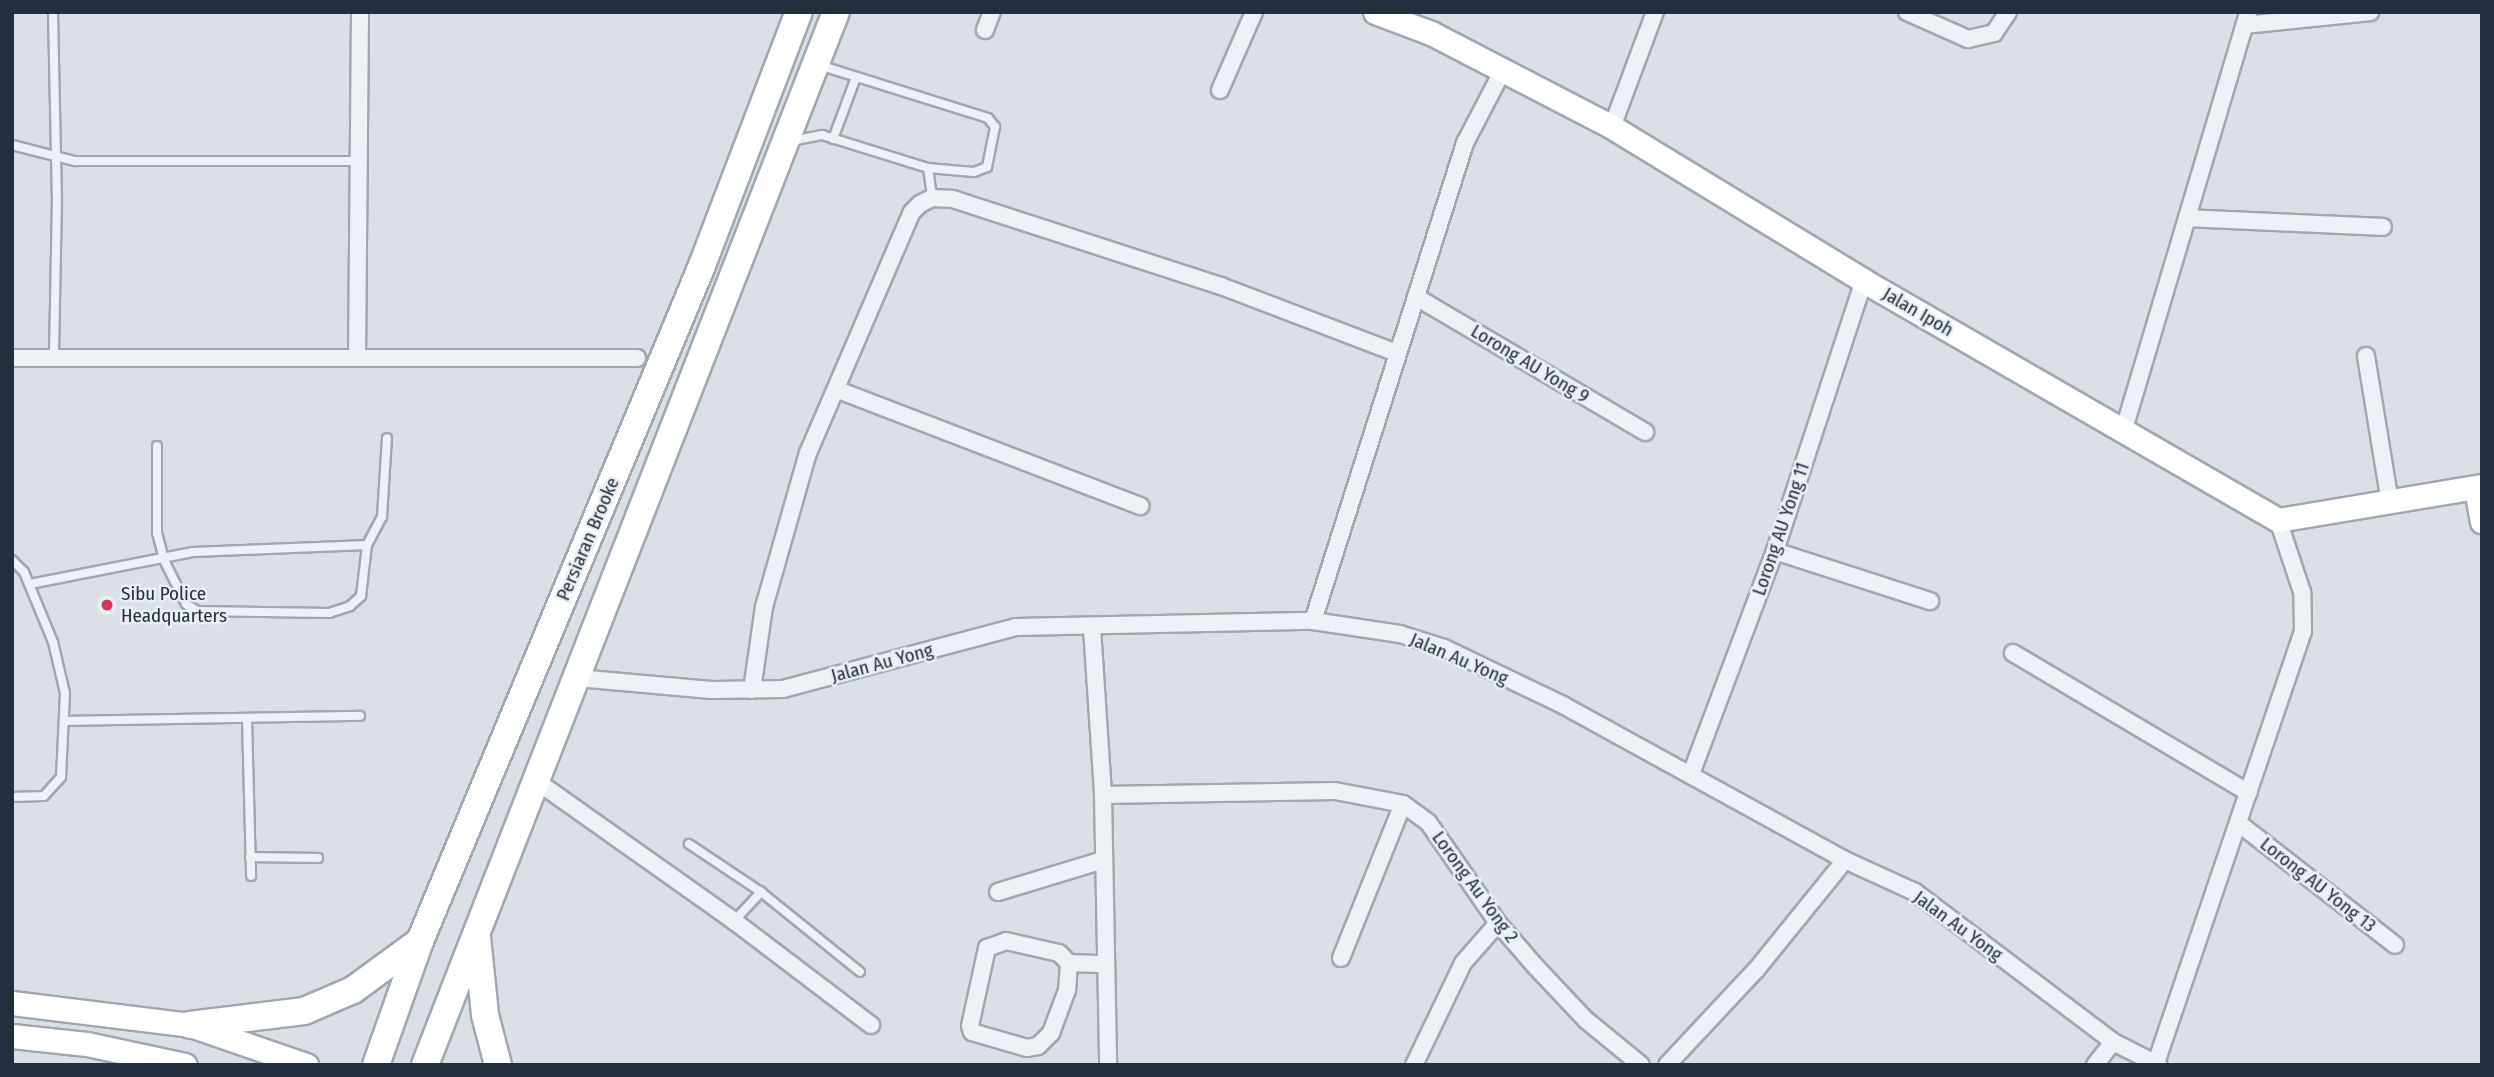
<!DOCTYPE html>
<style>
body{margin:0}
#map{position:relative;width:2494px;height:1077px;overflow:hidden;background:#dbe0e6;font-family:"Fira Sans Condensed",sans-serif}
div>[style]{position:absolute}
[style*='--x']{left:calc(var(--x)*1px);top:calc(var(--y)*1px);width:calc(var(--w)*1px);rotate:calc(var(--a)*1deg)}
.roads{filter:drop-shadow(2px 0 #a0a7b0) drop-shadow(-2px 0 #a0a7b0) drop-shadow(0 2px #a0a7b0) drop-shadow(0 -2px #a0a7b0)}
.lane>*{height:8px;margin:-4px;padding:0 4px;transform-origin:4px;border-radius:4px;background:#eef1f5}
.street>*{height:16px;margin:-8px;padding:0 8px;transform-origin:8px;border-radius:8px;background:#eef1f5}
.secondary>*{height:23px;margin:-11.5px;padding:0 11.5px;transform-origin:11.5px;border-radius:11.5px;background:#fff}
.primary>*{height:26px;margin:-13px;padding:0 13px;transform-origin:13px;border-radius:13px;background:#fff}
.dots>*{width:19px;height:19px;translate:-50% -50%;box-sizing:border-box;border:4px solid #eaeff4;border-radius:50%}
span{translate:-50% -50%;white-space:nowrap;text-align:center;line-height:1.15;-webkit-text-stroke:5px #eaeff4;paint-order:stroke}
.street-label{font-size:19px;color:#242f3d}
.poi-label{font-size:19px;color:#242f3d}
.left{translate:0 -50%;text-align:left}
.frame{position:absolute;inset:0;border:14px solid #242f3d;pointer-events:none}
</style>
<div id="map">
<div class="roads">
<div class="lane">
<i style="--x:53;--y:12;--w:186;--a:88.8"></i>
<i style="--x:57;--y:198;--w:159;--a:91.1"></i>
<i style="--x:833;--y:139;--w:66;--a:-69.6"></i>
<i style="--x:791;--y:141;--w:32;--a:-11"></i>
<i style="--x:822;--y:135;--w:111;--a:17.3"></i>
<i style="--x:928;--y:168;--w:46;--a:5"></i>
<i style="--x:974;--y:172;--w:14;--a:-21"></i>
<i style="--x:987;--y:167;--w:41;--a:-78.7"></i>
<i style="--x:995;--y:127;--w:11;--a:-128"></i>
<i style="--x:988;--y:118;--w:177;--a:-162.6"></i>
<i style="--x:12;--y:145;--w:65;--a:14.3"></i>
<i style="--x:75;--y:161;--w:285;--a:0"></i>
<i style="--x:928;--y:168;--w:30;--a:82"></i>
<i style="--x:157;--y:446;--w:87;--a:90"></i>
<i style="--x:157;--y:533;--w:28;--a:75"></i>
<i style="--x:164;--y:560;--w:49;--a:63.4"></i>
<i style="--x:186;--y:604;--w:13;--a:32"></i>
<i style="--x:197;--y:611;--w:132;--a:0.9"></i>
<i style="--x:329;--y:613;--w:22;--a:-18"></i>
<i style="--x:350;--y:606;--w:15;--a:-42"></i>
<i style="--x:361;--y:596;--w:51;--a:-83.3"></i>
<i style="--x:12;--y:560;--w:17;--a:45"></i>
<i style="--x:24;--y:572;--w:76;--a:67.5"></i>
<i style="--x:53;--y:642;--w:52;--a:76.8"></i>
<i style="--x:65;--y:693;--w:84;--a:92.7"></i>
<i style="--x:61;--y:777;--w:25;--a:132"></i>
<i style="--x:44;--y:796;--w:32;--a:178"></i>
<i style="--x:30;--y:584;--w:166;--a:-11.1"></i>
<i style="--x:193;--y:552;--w:174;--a:-2.3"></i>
<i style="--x:367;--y:545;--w:32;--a:-62"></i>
<i style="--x:382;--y:517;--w:79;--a:-86.4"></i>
<i style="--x:247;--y:719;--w:157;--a:88.5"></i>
<i style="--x:64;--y:721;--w:296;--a:-1"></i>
<i style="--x:689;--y:844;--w:87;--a:33.7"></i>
<i style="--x:761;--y:892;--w:127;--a:38.9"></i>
<i style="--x:250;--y:857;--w:68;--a:0.8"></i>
<i style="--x:734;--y:921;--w:40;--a:-47"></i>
</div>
<div class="street">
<i style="--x:1907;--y:12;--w:67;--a:23.9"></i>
<i style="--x:1968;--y:39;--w:27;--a:-13"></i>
<i style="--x:1994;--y:33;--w:25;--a:-56"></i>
<i style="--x:2245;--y:25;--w:126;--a:-5.9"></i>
<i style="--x:985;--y:30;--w:19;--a:-69"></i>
<i style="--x:1220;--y:90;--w:85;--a:-66.4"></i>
<i style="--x:1612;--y:127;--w:123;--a:-69.5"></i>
<i style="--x:2187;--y:218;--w:196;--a:2.6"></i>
<i style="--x:1416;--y:297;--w:266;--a:30.5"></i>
<i style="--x:2366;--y:356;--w:148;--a:80.7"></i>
<i style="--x:12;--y:358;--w:625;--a:0"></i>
<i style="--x:357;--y:358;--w:346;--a:-89.5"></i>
<i style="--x:838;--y:390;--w:324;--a:21"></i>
<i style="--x:2124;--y:429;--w:435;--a:-73.4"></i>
<i style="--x:1775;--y:551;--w:163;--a:17.9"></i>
<i style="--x:1313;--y:621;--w:502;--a:-72.36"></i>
<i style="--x:1465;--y:143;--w:82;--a:-62.5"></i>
<i style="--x:1092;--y:628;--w:167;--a:86.2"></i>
<i style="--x:1103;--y:795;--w:270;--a:88.9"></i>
<i style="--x:2013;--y:653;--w:274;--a:30.7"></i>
<i style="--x:577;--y:678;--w:135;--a:5.1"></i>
<i style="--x:711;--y:690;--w:72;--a:-0.8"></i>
<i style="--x:783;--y:689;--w:241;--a:-14.9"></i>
<i style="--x:1016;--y:627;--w:297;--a:-1.2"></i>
<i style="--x:1313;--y:621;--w:88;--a:8.5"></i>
<i style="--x:1400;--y:634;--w:46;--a:17.7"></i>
<i style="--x:1444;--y:648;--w:132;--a:25.6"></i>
<i style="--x:1563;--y:705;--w:322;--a:28.8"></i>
<i style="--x:1845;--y:860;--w:77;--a:24.6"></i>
<i style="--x:1915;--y:892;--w:248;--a:37.1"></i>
<i style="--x:2113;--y:1042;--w:51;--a:26.6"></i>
<i style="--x:752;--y:690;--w:84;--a:-81.8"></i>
<i style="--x:764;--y:607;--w:160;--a:-74.1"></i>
<i style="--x:808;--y:453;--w:262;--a:-66.7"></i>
<i style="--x:912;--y:212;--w:11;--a:-45"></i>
<i style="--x:920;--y:204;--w:13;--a:-27"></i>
<i style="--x:932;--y:198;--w:21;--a:3"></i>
<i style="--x:953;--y:199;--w:282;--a:18"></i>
<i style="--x:1221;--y:286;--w:187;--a:20.9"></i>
<i style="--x:1691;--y:774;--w:238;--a:-69.4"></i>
<i style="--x:1775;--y:551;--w:284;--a:-71.8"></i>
<i style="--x:535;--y:780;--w:244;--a:35.3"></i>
<i style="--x:734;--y:921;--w:172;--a:37.2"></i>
<i style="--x:1103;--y:795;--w:232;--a:-1"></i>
<i style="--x:1335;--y:791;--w:69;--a:10.8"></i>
<i style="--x:1403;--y:804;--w:31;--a:36"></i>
<i style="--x:1428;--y:822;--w:123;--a:55.3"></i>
<i style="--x:1498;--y:923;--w:58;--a:49.2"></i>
<i style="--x:1536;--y:967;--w:73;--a:46.7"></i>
<i style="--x:1586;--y:1020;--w:71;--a:39.3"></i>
<i style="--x:2241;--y:825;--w:195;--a:37.9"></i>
<i style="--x:998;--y:892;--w:110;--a:-16.9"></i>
<i style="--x:1006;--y:941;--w:54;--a:12.8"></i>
<i style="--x:1059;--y:953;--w:14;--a:45"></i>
<i style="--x:1069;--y:963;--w:27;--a:94"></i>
<i style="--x:1067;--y:990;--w:46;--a:110.4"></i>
<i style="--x:1051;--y:1033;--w:18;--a:135"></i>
<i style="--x:1038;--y:1046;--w:11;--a:170"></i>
<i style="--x:1027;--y:1048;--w:57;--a:-163.8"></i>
<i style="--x:972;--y:1032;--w:6;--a:-108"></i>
<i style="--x:970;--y:1026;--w:80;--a:-77.7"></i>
<i style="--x:987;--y:948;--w:20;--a:-20"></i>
<i style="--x:1341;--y:958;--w:166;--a:-68.1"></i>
<i style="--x:1069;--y:963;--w:36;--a:2"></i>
<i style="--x:2156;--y:1063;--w:456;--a:-71.2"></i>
<i style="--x:2303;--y:631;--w:39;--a:-91"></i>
<i style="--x:2302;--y:592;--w:76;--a:-108.4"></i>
<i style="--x:1414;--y:1065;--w:113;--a:-64.3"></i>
<i style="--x:1463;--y:963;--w:53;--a:-48.8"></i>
<i style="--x:1667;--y:1065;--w:130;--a:-46.9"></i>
<i style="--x:1756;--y:970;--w:141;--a:-51"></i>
<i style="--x:2095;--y:1065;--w:29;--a:-52"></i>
</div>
<div class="secondary">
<i style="--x:1375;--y:12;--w:60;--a:20.6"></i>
<i style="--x:1431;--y:33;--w:204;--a:27.4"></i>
<i style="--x:1612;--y:127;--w:295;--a:31.4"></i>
<i style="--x:1864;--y:281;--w:478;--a:30"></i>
<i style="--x:2278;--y:520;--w:207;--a:-9.5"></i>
<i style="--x:2476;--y:488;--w:34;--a:80"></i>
<i style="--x:12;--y:1003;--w:179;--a:7"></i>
<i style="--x:190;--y:1025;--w:123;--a:19"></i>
<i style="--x:12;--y:1036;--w:75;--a:6.1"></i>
<i style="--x:87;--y:1044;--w:100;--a:12.1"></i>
</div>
<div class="primary">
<i style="--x:477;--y:937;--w:78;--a:84.1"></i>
<i style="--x:485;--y:1015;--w:52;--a:75.4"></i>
<i style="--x:190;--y:1025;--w:115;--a:-7"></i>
<i style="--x:304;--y:1011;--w:53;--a:-23.2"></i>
<i style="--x:353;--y:990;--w:83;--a:-36.2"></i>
<i style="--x:376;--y:1065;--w:132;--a:-70.5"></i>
<i style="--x:420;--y:941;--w:729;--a:-67.34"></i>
<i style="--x:701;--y:268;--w:274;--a:-69.1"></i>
<i style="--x:425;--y:1065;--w:1130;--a:-68.68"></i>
</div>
</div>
<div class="dots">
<i style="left:107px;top:605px;background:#d5365a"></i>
</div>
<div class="street-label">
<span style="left:1918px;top:312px;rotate:30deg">Jalan Ipoh</span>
<span style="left:1530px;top:364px;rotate:31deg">Lorong AU Yong 9</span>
<span style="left:1781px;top:529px;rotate:-71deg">Lorong AU Yong 11</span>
<span style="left:588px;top:539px;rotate:-67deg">Persiaran Brooke</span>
<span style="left:1459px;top:659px;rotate:23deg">Jalan Au Yong</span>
<span style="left:882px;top:663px;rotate:-15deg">Jalan Au Yong</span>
<span style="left:2318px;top:885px;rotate:38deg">Lorong AU Yong 13</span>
<span style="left:1475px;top:887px;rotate:54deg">Lorong Au Yong 2</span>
<span style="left:1958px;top:926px;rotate:36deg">Jalan Au Yong</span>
</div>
<div class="poi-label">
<span class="left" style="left:121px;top:605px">Sibu Police<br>Headquarters</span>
</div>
<div class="frame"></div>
</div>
